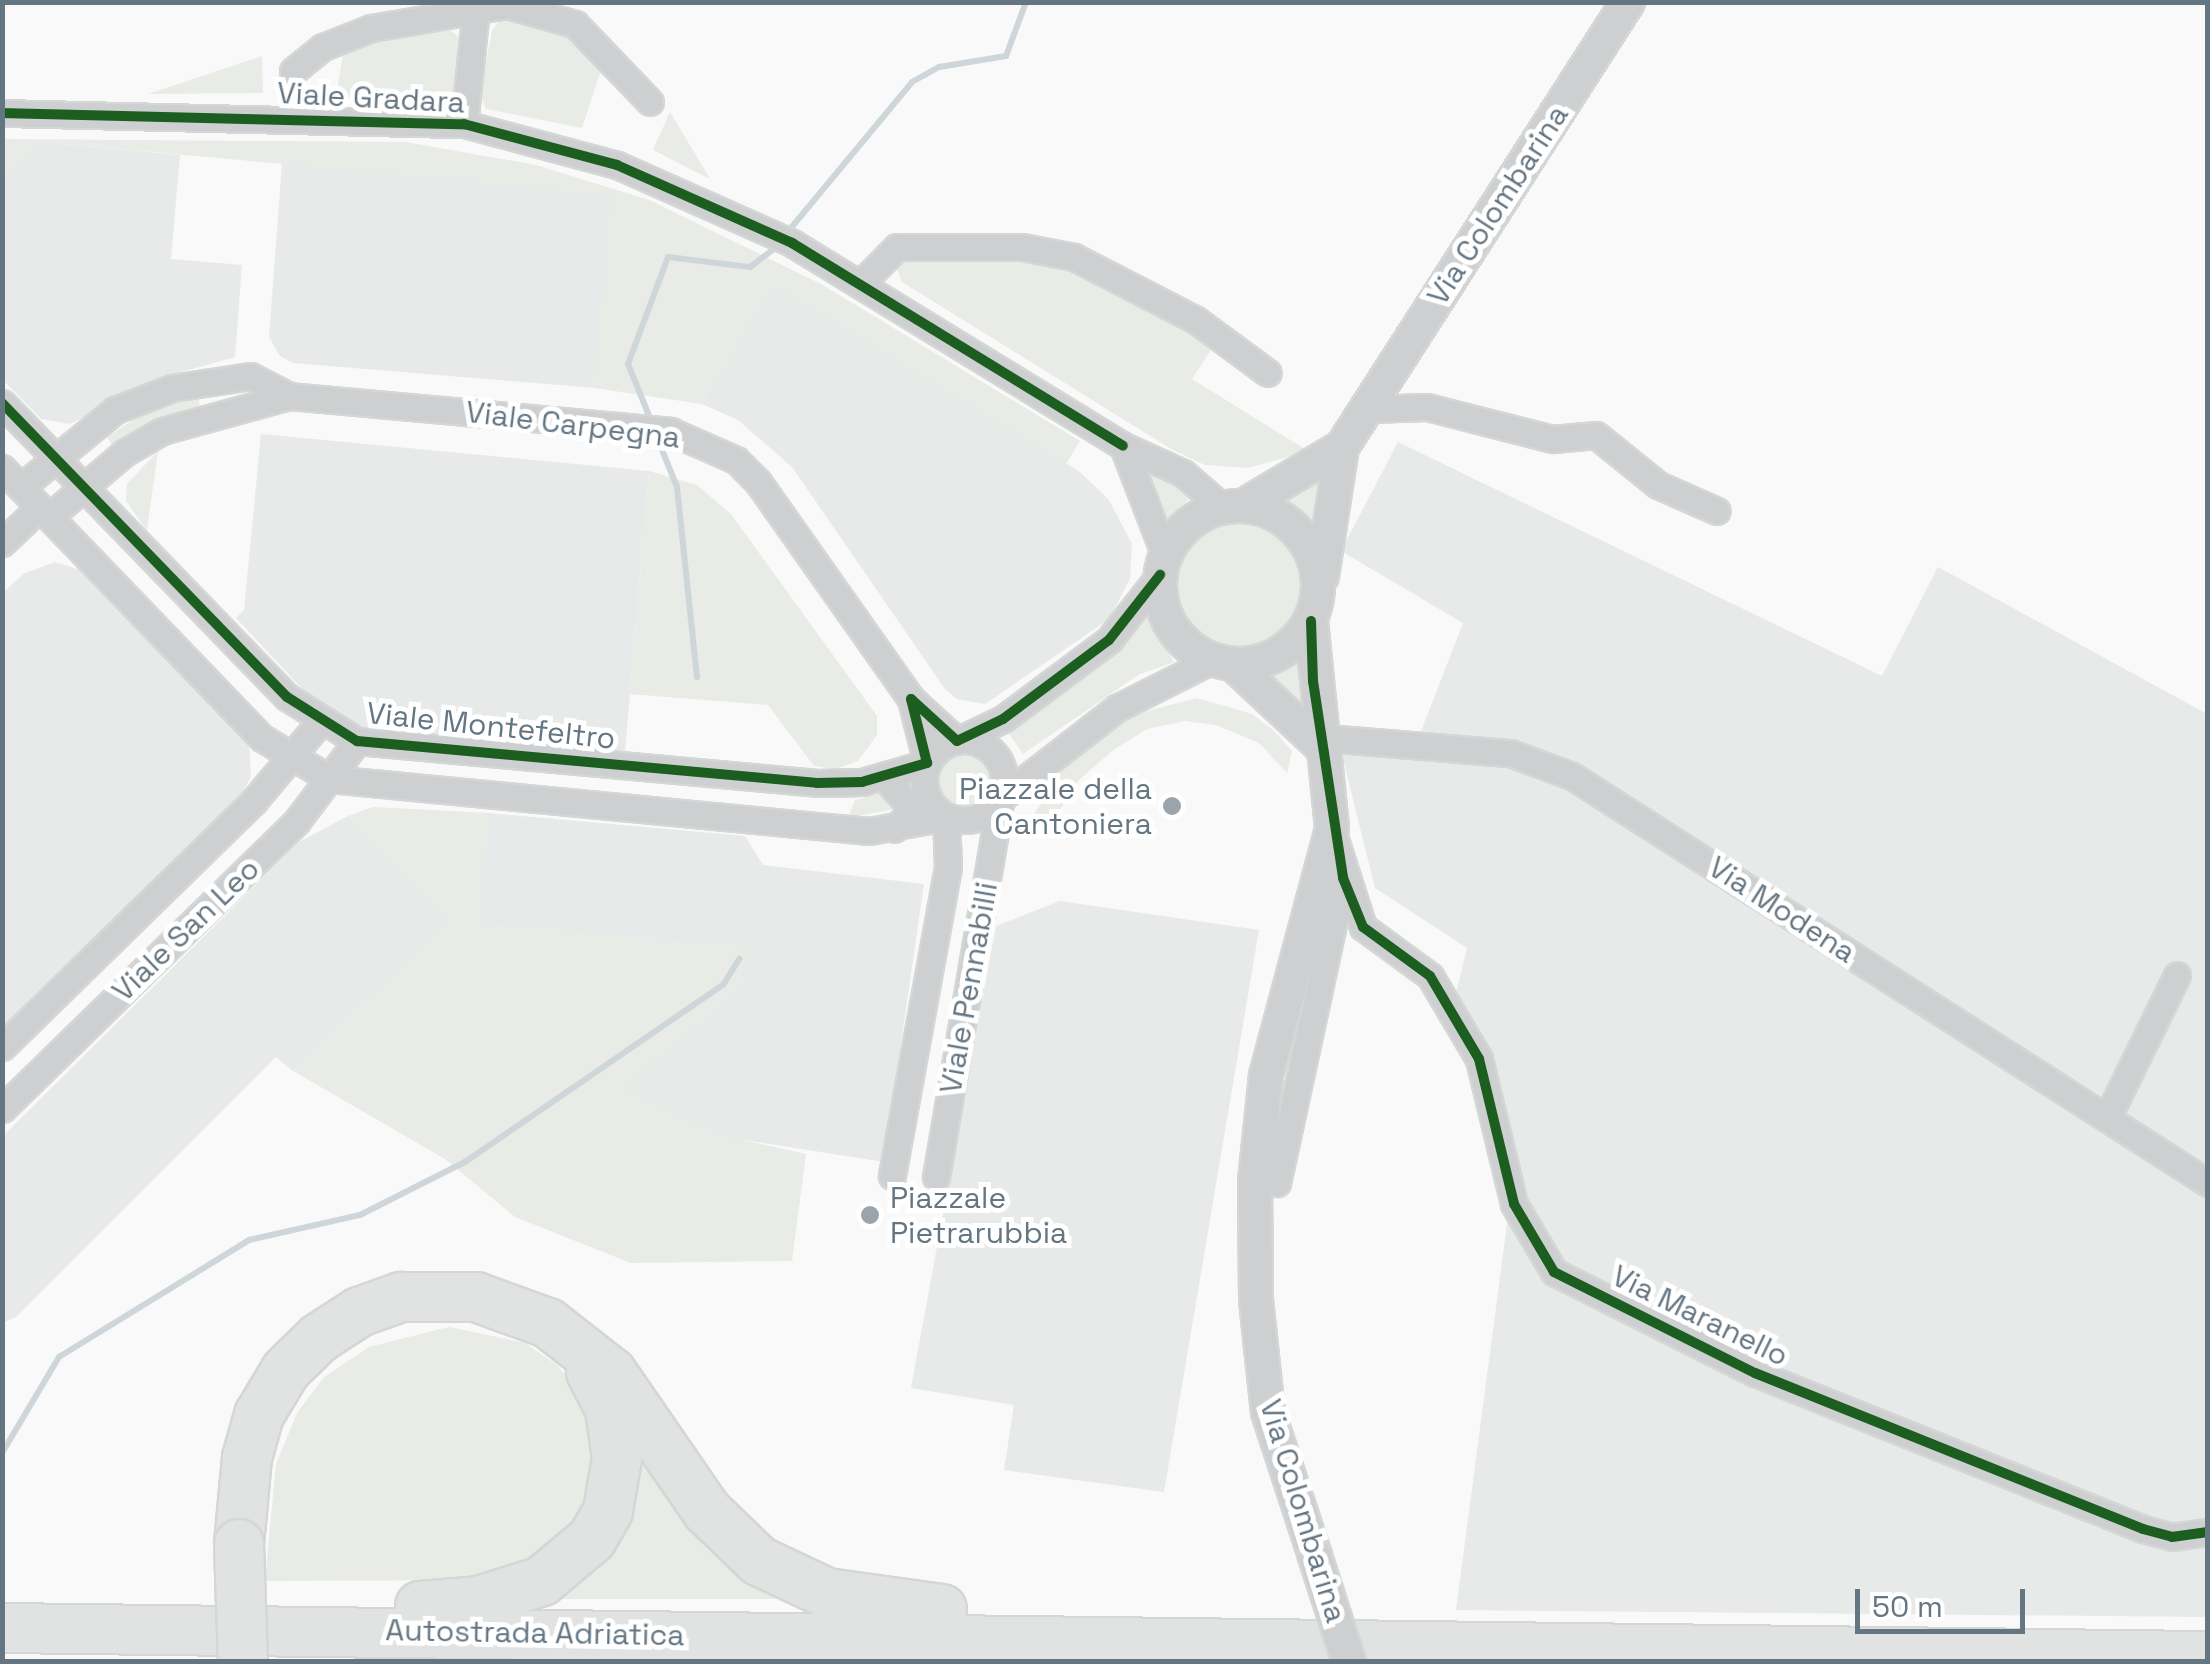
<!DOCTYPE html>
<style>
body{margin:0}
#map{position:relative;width:2210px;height:1664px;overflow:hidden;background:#f9f9f9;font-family:"Space Grotesk",sans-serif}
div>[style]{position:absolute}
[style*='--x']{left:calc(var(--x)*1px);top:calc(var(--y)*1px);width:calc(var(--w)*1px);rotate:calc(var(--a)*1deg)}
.built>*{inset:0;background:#e8e9e9}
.green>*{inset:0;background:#e8ebe6}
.round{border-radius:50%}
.stream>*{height:6px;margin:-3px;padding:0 3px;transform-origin:3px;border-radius:3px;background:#ced6d9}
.roads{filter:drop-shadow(2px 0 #d5d6d6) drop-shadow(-2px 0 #d5d6d6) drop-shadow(0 2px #d5d6d6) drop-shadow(0 -2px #d5d6d6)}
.minor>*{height:25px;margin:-12.5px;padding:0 12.5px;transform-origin:12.5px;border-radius:12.5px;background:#cecfd0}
.minor>.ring{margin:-12.5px;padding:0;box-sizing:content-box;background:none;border:25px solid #cecfd0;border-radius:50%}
.tertiary>*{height:32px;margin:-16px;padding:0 16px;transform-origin:16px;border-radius:16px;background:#cecfd0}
.tertiary>.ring{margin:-16px;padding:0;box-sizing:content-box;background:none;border:32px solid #cecfd0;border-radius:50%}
.motorway>*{height:48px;margin:-24px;padding:0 24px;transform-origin:24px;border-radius:24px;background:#e1e2e2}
.bridges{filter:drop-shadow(2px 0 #d5d6d6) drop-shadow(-2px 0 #d5d6d6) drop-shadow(0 2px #d5d6d6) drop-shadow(0 -2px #d5d6d6)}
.tertiary-bridge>*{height:32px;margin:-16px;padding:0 16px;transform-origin:16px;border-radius:16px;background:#cecfd0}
.motorway-bridge>*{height:48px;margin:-24px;padding:0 24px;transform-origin:24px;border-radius:24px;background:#e1e2e2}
.cycleway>*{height:10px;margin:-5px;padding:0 5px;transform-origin:5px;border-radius:5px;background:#1b5e20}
.dots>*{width:28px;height:28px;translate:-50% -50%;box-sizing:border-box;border:5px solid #fff;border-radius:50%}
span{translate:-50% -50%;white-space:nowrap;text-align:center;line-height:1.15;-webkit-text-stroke:10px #fff;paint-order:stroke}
.street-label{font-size:30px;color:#657683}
.poi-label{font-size:30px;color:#657683}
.right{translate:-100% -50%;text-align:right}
.left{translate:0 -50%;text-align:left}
.frame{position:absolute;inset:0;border:5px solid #657683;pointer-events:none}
.scale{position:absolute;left:1855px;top:1589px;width:170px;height:45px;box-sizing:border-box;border:5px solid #657683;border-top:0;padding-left:12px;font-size:30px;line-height:35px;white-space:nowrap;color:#657683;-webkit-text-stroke:8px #fff;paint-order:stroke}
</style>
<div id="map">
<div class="built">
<i style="clip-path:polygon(42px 142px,180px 155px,171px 259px,242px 265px,235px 357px,160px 378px,70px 424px,41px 419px,3px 380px,3px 177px)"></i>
<i style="clip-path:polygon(282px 163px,612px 194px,594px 388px,293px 363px,280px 356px,269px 337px)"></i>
<i style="clip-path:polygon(773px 284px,1080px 472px,1109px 500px,1132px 544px,1130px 579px,1109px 619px,985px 704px,957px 699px,945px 689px,792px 467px,738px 420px,702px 404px)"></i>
<i style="clip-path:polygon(261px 434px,649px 471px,625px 752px,365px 731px,322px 710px,236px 618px,244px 610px)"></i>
<i style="clip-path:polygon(1398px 442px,1882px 676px,1938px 567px,2207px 714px,2207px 1617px,1456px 1610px,1507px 1224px,1500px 1115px,1453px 1005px,1467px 948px,1375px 888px,1338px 739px,1420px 734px,1463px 623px,1341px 551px)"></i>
<i style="clip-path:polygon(55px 562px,87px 572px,249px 742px,251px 776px,243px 792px,3px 1028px,3px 593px,23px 574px)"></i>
<i style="clip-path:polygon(488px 813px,745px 836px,763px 865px,924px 884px,884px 1162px,725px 1137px,620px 1089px,740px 988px,752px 948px,481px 925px)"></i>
<i style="clip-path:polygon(348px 816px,451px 922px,293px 1071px,276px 1057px,16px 1317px,3px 1323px,3px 1136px,299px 842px)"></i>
<i style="clip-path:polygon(1060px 901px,1259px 930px,1164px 1492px,1004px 1470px,1014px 1405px,911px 1388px,996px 926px)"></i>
</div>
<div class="green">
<i style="clip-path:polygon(500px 20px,557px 27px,603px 64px,582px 128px,486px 109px,480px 94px,492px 31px)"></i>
<i style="clip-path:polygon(442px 25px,458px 36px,455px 106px,336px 97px,344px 48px)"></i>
<i style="clip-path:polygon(262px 56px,263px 93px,148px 94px)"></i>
<i style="clip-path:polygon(670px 112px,710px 179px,653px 150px)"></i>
<i style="clip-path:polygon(3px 139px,405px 142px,536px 165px,649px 200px,821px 284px,1080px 441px,1066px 464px,773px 285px,702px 404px,594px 388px,611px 194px,42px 142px,3px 177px)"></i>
<i style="clip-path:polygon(905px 257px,1034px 259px,1069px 266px,1141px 298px,1212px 348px,1192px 379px,1308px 451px,1248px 468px,1205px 465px,1173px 450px,902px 282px,897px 269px)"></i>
<i style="clip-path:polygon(198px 396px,200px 406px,148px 422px,112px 445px,107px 437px,144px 413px)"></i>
<i style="clip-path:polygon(158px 451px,147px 530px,147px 531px,126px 501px,127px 484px)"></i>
<i style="clip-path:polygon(649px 471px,697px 485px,731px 514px,877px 716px,877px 735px,858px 761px,836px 769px,814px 766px,768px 705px,630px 694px)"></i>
<i style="clip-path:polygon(1328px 471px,1316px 524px,1279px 494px)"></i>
<i style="clip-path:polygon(1149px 475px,1196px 493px,1165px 520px)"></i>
<i class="round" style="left:1174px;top:520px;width:128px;height:128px"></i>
<i style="clip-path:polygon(1145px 614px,1174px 662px,1138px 675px,1023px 754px,1007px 731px,1096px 669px,1124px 645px)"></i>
<i style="clip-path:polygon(1301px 654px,1309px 720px,1256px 680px,1281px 672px)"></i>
<i style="clip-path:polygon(1197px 698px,1252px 714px,1273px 730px,1292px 751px,1287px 773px,1259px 743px,1216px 725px,1185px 721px,1147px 729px,1112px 751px,1079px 780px,1046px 831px,1030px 821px,1065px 765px,1132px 715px)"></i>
<i class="round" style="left:936px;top:754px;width:54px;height:54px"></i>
<i style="clip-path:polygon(892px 790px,900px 808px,848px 818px,855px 800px)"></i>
<i style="clip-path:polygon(373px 807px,488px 813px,482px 925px,753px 948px,740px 988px,621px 1089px,725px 1136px,806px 1154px,792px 1261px,631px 1263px,515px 1217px,445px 1159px,293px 1071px,451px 922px,348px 816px)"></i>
<i style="clip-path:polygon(449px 1327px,525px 1343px,557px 1365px,583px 1397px,596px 1437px,595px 1479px,579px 1518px,552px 1549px,515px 1570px,475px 1580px,265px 1581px,276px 1464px,297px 1413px,324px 1377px,369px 1347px)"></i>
<i style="clip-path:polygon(636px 1438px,790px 1599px,550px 1599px)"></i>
</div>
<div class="stream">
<i style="--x:786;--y:234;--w:197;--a:-50.3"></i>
<i style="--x:912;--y:82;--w:31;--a:-29"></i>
<i style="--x:939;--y:67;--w:68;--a:-9.3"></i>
<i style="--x:1006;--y:56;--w:58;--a:-69.7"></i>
<i style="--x:652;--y:423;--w:64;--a:-112.1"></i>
<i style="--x:628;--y:364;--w:114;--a:-69.5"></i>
<i style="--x:668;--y:257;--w:83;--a:7"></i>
<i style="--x:750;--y:267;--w:36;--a:-37"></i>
<i style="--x:656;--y:435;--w:56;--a:68"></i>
<i style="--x:677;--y:487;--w:191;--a:84"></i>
<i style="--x:2;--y:1453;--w:112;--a:-59.3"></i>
<i style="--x:59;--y:1357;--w:223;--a:-31.6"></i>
<i style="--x:249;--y:1240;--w:114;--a:-12.7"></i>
<i style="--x:360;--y:1215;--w:118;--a:-26.8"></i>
<i style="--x:465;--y:1162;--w:313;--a:-34.5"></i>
<i style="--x:723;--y:985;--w:31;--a:-58"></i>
</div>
<div class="roads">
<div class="minor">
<i style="--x:293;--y:71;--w:38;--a:-39"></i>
<i style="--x:323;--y:47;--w:52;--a:-21.6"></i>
<i style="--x:371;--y:28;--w:138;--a:-9.6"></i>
<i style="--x:507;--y:5;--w:71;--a:15.6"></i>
<i style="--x:575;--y:24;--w:108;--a:46.1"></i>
<i style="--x:2;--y:113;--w:462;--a:1.4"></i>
<i style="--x:464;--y:124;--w:158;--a:15"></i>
<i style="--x:617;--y:165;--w:192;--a:24"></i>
<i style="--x:792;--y:243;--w:388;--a:31.5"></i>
<i style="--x:1123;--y:446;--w:66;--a:24.2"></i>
<i style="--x:1183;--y:473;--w:52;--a:41.1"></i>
<i style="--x:464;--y:124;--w:117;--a:-84.1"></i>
<i style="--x:861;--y:283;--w:51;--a:-45"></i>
<i style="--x:897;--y:247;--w:125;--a:0"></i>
<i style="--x:1022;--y:247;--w:53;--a:10.9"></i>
<i style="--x:1074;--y:257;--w:137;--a:27.3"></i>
<i style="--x:1196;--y:320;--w:89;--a:36.4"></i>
<i style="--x:2;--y:403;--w:409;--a:45.9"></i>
<i style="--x:287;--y:697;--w:83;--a:32.2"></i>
<i style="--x:357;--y:741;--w:462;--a:5.2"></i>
<i style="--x:817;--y:783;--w:45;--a:-1.3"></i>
<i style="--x:862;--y:782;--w:68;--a:-16.3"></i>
<i style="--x:927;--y:763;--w:66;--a:-104"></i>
<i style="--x:911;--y:699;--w:62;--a:42.4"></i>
<i style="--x:957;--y:741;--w:51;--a:-25.6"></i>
<i style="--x:1003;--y:719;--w:132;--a:-36.7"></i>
<i style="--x:1109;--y:640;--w:83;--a:-51.9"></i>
<i style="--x:1368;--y:409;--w:59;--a:-1.9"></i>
<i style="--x:1427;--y:407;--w:130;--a:14.3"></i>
<i style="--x:1553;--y:439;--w:43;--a:-5.3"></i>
<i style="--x:1596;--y:435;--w:80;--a:38.9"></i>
<i style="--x:1658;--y:485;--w:64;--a:23.8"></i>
<i style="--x:1123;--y:446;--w:117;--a:68.9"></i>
<i style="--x:2;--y:468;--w:375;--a:46.1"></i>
<i style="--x:262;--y:738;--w:79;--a:31.1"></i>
<i style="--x:330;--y:779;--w:542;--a:5.51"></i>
<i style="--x:869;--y:831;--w:78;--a:-10.3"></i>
<i style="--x:946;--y:817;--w:50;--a:87.7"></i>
<i style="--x:948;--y:867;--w:314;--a:100.3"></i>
<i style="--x:21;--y:487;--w:122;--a:-39.3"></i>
<i style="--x:115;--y:410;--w:61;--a:-21.1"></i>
<i style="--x:172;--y:388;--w:79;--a:-8.7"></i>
<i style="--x:250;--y:376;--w:44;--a:27.1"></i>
<i style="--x:49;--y:517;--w:99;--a:-40.5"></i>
<i style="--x:124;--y:453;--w:44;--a:-30.1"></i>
<i style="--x:162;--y:431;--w:132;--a:-15.4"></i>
<i style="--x:289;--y:396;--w:383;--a:5.2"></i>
<i style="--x:670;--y:431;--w:72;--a:23.7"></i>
<i style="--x:736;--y:460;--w:31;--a:45"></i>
<i style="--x:758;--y:482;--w:266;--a:54.8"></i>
<i style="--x:2;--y:543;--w:52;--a:-43.5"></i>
<i class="ring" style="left:924px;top:740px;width:55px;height:55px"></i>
<i style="--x:1323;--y:748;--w:17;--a:-31"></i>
<i style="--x:1338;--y:739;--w:173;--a:4.7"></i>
<i style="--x:1510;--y:753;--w:66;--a:20.4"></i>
<i style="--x:1572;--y:776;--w:755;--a:32.62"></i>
<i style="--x:883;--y:776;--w:36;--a:48"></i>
<i style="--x:907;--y:803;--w:13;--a:90"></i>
<i style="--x:907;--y:816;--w:18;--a:135"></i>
<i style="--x:1332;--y:830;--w:102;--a:72.3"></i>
<i style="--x:1363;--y:927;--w:83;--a:36.2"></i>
<i style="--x:1430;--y:976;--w:96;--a:59.4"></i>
<i style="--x:1479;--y:1059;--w:149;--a:76.4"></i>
<i style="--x:1514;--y:1204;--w:79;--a:59.5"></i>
<i style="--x:1554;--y:1272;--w:225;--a:26.7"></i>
<i style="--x:1755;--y:1373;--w:418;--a:21.9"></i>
<i style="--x:2143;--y:1529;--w:30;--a:15"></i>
<i style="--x:2172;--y:1537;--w:36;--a:-8"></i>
<i style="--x:2;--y:1047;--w:352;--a:-44.3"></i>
<i style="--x:254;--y:801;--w:103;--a:-50.1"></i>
<i style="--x:2;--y:1109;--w:412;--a:-44.3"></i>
<i style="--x:297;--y:821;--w:100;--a:-53.1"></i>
<i style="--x:2107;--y:1118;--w:159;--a:-63.9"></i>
<i style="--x:936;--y:1177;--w:385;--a:-80.3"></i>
<i style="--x:1001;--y:798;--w:147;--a:-37.8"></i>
<i style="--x:1117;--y:708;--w:106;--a:-26.8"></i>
<i style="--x:1277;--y:1183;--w:312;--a:-77.8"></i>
</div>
<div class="tertiary">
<i style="--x:1245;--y:505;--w:113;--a:-30.9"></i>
<i style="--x:1342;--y:447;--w:529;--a:-57.27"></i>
<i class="ring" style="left:1160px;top:506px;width:126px;height:126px"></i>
<i style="--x:1322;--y:576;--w:131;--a:-81.2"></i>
<i style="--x:1311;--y:621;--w:209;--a:84.2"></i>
<i style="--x:1332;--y:829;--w:256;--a:105"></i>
<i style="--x:1266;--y:1076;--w:105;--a:96"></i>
<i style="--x:1255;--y:1180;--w:120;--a:89.5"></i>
<i style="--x:1256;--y:1300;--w:113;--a:83.9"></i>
<i style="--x:1268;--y:1412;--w:151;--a:71.9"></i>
<i style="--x:1233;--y:664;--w:123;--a:43"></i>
</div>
<div class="motorway">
<i style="--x:239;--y:1544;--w:86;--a:-84.7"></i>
<i style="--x:247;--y:1458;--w:45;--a:-74.4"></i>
<i style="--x:259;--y:1415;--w:52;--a:-59"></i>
<i style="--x:286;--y:1370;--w:46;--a:-44.1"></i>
<i style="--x:319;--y:1338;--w:48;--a:-33"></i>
<i style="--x:359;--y:1312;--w:45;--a:-19.7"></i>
<i style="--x:401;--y:1297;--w:75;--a:0"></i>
<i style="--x:476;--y:1297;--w:77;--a:19.9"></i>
<i style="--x:548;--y:1323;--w:81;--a:38"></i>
<i style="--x:612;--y:1373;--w:168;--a:55.5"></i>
<i style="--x:707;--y:1511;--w:72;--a:43.9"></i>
<i style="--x:759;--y:1561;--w:75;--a:25.2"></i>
<i style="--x:827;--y:1593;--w:116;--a:7.9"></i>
<i style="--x:420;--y:1606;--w:59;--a:-4.8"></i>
<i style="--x:479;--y:1601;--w:66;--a:-17.6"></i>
<i style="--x:542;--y:1581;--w:65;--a:-40"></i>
<i style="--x:592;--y:1539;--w:32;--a:-60"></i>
<i style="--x:608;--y:1511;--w:54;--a:-80.4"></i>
<i style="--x:617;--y:1458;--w:49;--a:-98.1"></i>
<i style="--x:610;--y:1409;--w:42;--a:-117.2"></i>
<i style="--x:2;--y:1628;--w:2206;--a:0.73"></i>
</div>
</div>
<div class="bridges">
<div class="tertiary-bridge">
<i style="--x:1315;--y:1556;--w:111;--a:72.2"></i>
</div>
<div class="motorway-bridge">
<i style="--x:239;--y:1544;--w:118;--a:88.1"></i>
</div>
</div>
<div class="cycleway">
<i style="--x:2;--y:113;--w:462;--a:1.4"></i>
<i style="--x:464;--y:124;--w:158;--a:15"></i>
<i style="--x:617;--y:165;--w:192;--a:24"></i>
<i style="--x:792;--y:243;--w:388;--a:31.5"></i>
<i style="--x:2;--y:403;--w:409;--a:45.9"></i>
<i style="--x:287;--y:697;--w:83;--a:32.2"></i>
<i style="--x:357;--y:741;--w:462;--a:5.2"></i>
<i style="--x:817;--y:783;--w:45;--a:-1.3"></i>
<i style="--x:862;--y:782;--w:68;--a:-16.3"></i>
<i style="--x:927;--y:763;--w:66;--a:-104"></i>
<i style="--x:911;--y:699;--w:62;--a:42.4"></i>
<i style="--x:957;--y:741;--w:51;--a:-25.6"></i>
<i style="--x:1003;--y:719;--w:132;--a:-36.7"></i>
<i style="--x:1109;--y:640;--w:83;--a:-51.9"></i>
<i style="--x:1311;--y:621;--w:60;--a:88.1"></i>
<i style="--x:1313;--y:681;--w:199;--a:81.3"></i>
<i style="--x:1343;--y:878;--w:53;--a:67.8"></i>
<i style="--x:1363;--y:927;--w:83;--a:36.2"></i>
<i style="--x:1430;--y:976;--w:96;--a:59.4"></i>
<i style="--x:1479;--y:1059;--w:149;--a:76.4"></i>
<i style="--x:1514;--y:1204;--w:79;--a:59.5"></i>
<i style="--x:1554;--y:1272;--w:225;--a:26.7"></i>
<i style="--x:1755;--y:1373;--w:418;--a:21.9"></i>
<i style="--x:2143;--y:1529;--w:30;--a:15"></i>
<i style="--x:2172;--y:1537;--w:36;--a:-8"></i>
</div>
<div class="dots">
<i style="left:1172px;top:806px;background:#99a4ac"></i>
<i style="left:870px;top:1215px;background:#99a4ac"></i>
</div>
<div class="street-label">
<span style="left:371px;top:98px;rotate:3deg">Viale Gradara</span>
<span style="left:1498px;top:205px;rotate:-57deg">Via Colombarina</span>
<span style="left:573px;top:425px;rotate:7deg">Viale Carpegna</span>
<span style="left:491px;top:726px;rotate:6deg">Viale Montefeltro</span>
<span style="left:1782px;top:910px;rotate:33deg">Via Modena</span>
<span style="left:186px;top:930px;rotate:-44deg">Viale San Leo</span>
<span style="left:969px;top:988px;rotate:-80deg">Viale Pennabilli</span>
<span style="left:1700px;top:1316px;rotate:26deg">Via Maranello</span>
<span style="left:1303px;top:1511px;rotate:73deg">Via Colombarina</span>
<span style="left:535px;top:1633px;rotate:1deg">Autostrada Adriatica</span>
</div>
<div class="poi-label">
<span class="right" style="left:1152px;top:806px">Piazzale della<br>Cantoniera</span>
<span class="left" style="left:890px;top:1215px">Piazzale<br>Pietrarubbia</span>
</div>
<div class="frame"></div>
<div class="scale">50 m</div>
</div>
